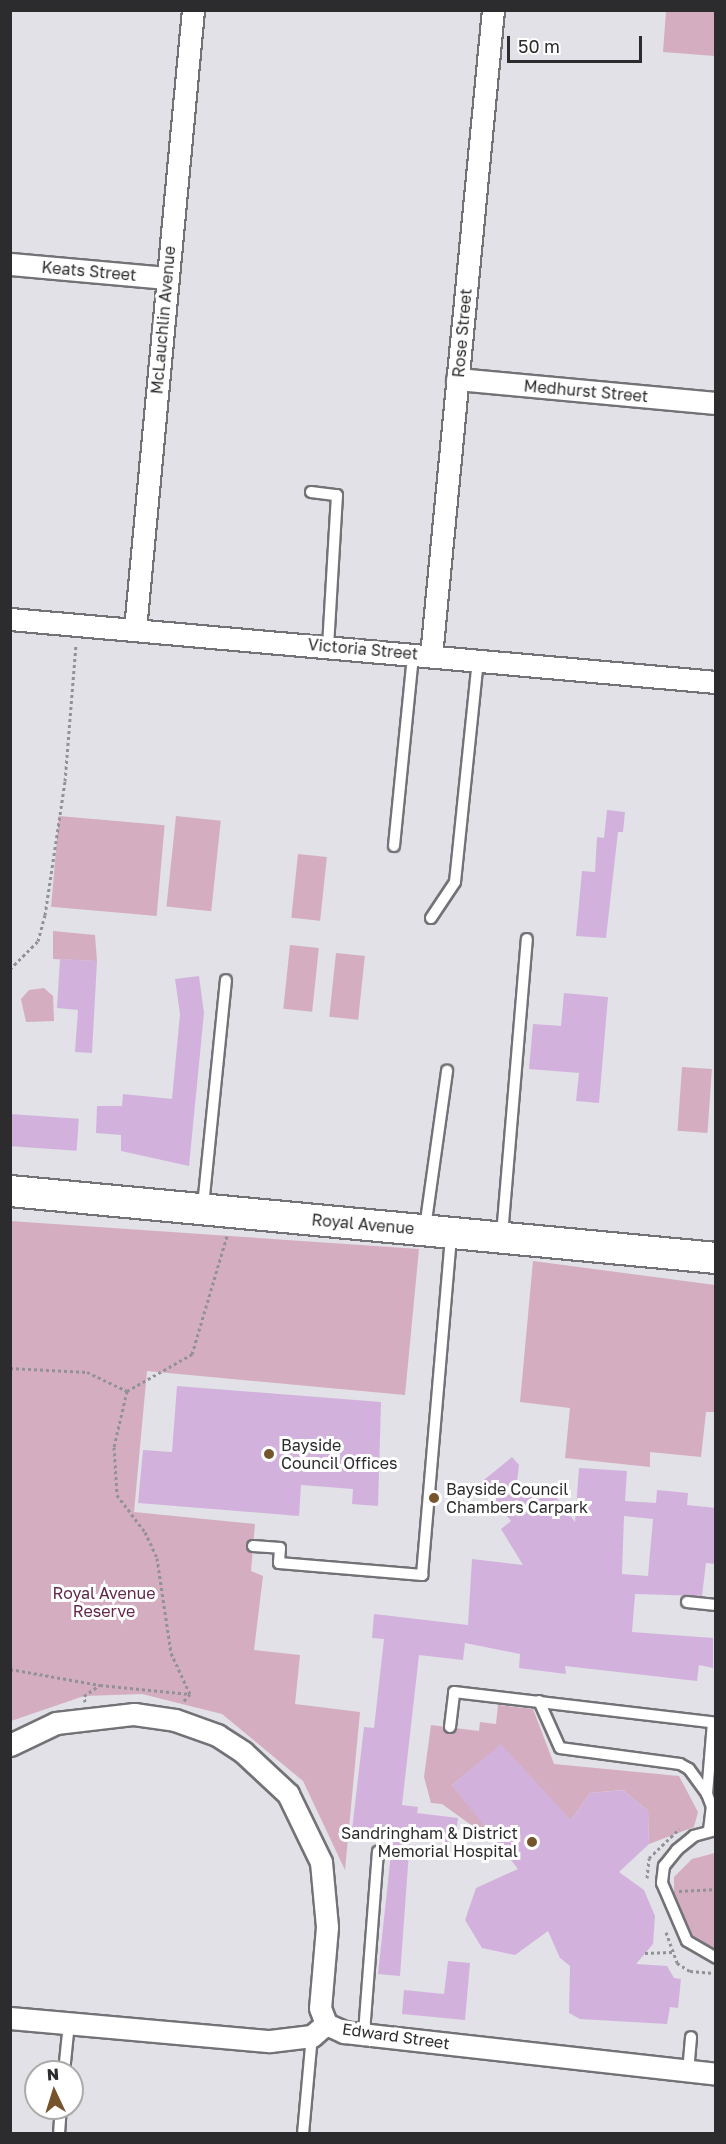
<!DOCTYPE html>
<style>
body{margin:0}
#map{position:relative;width:726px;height:2144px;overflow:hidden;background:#e1e1e7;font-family:"Golos Text",sans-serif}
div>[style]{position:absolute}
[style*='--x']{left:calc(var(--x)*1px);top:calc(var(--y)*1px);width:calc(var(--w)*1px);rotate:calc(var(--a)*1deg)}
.green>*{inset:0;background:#d5adc1;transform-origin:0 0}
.building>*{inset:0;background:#d2b2dc;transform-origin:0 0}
.path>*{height:3px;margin-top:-1.5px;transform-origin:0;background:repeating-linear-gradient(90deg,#929296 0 3px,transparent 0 6px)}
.roads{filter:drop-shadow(2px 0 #727277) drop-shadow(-2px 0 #727277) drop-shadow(0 2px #727277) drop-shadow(0 -2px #727277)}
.lane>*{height:10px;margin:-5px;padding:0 5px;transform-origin:5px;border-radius:5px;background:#fff}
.street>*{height:21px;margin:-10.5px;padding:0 10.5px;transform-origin:10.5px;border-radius:10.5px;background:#fff}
.secondary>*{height:30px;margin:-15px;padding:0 15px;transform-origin:15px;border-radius:15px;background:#fff}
.dots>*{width:16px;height:16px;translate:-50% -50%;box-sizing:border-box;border:3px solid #fff;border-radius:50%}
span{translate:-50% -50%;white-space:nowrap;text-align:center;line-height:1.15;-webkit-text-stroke:6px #fff;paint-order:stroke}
.street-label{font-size:16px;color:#2c2c2e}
.poi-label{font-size:16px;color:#2c2c2e}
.left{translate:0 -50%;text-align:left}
.right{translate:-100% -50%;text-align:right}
.park-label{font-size:16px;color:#63274a}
.frame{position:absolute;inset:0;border:12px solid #2c2c2e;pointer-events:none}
.north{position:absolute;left:24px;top:2060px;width:60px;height:60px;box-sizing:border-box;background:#fff;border:2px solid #ababab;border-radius:50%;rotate:356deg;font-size:16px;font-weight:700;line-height:24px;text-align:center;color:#2c2c2e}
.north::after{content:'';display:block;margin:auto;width:21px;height:27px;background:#76552c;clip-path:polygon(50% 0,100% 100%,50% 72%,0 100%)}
.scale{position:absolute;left:507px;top:36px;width:135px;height:27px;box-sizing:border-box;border:3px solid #2c2c2e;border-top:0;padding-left:8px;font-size:18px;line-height:21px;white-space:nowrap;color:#2c2c2e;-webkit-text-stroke:4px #fff;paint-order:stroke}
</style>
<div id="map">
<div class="green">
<i style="clip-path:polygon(666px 11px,715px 11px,715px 56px,663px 52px)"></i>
<i style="left:59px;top:816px;width:106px;height:91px;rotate:5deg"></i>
<i style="left:176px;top:816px;width:45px;height:91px;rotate:6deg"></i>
<i style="left:298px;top:854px;width:29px;height:64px;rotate:6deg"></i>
<i style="clip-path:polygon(53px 931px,95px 935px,97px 961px,53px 959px)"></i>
<i style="left:290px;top:945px;width:29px;height:64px;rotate:6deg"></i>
<i style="left:336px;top:953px;width:29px;height:64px;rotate:6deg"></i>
<i style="clip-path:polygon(44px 988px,53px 996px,54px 1021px,26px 1022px,21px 999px,29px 990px)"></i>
<i style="left:682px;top:1067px;width:30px;height:64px;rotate:4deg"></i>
<i style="clip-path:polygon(10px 1221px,419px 1249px,405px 1395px,147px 1371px,134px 1512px,255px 1524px,251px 1571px,263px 1576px,254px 1650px,300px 1655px,295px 1704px,360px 1712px,345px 1870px,303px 1781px,222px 1714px,142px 1694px,84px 1696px,11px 1721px)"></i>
<i style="clip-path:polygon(533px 1261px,715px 1285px,715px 1412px,706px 1412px,701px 1457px,650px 1452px,650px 1467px,565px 1458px,570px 1408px,520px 1402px)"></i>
<i style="clip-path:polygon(498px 1705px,533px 1709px,554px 1764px,679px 1776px,698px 1812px,694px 1827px,649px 1844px,648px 1811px,623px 1790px,590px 1793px,571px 1820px,575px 1833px,501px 1745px,452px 1785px,503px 1848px,442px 1804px,431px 1803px,424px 1777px,431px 1725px,479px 1731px,480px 1722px,496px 1724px)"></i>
<i style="clip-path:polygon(715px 1853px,715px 1953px,698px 1946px,674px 1903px,674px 1877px,692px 1859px)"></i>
</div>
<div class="building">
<i style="clip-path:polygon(607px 810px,625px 812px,623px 832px,618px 832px,606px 938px,576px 936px,582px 871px,595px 872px,597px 837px,604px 838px)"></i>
<i style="clip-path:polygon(60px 959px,97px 961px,92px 1053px,75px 1052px,78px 1010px,57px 1008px)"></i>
<i style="clip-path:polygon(199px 976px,204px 1013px,189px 1166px,121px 1151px,121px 1135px,96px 1133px,97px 1106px,122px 1106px,123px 1094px,172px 1099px,180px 1014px,175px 979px)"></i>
<i style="clip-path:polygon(564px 993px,608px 997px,599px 1103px,576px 1101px,579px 1073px,529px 1069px,533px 1024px,561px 1026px)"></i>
<i style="left:10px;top:1114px;width:69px;height:32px;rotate:4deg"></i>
<i style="clip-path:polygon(177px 1386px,381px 1402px,378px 1506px,352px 1504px,353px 1489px,301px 1485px,299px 1516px,138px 1503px,143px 1450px,172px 1452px)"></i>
<i style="clip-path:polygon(evenodd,512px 1457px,519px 1465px,517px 1482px,537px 1500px,552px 1492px,575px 1522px,579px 1468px,627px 1471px,625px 1501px,656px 1503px,657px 1490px,688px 1493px,687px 1505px,716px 1508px,716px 1564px,706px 1563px,702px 1596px,635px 1594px,632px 1632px,713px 1638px,713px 1668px,699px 1665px,697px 1681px,565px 1666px,566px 1674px,519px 1668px,520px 1654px,465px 1643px,463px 1660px,419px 1655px,402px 1805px,418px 1807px,417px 1813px,458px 1818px,455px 1843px,410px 1838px,400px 1976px,378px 1974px,393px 1835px,352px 1830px,364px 1727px,374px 1728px,384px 1639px,372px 1638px,374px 1614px,468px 1625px,472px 1559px,523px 1565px,501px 1529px,511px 1521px,479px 1484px,512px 1457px,624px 1516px,653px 1519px,648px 1576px,622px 1574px,624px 1516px)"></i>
<i style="clip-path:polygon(501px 1744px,571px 1820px,590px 1793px,623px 1790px,648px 1811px,649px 1844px,619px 1872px,644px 1890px,655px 1916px,653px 1944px,636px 1964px,667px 1966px,674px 1978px,681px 1979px,678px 2008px,670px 2007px,667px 2024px,580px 2019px,569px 2013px,570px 1966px,560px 1958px,548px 1931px,515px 1955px,482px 1948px,465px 1920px,476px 1888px,518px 1869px,452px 1785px)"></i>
<i style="clip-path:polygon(448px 1961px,470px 1963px,465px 2020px,402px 2014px,404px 1990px,444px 1994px)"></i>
</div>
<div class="path">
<i style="--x:10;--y:969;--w:40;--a:-45"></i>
<i style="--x:38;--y:941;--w:27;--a:-75"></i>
<i style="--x:45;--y:915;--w:135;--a:-81.5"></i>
<i style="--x:65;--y:781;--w:137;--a:-85.4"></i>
<i style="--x:10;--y:1368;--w:77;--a:3"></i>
<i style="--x:87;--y:1372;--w:44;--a:25.4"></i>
<i style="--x:127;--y:1391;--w:57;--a:103.1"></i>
<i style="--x:114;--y:1447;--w:48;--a:86.4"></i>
<i style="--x:117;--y:1495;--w:46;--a:52.9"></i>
<i style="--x:145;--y:1532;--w:29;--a:65"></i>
<i style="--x:157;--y:1558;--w:96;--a:81.6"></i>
<i style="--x:171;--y:1653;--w:45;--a:65.1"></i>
<i style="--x:190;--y:1694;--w:12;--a:132"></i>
<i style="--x:127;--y:1391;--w:75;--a:-29.6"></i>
<i style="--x:192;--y:1354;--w:123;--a:-73.5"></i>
<i style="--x:10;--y:1669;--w:91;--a:10.1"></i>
<i style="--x:100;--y:1685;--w:90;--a:5.7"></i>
<i style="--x:85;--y:1702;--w:6;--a:-99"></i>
<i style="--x:84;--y:1696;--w:19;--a:-35"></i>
<i style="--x:647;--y:1878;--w:20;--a:-84"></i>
<i style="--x:649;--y:1858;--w:42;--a:-44"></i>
<i style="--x:679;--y:1891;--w:34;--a:-3"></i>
<i style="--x:666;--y:1932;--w:33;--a:70"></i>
<i style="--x:677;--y:1963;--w:15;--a:32"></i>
<i style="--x:690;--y:1971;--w:24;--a:5"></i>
<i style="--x:645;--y:1953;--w:27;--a:-2"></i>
</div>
<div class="roads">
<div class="lane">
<i style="--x:311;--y:492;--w:26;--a:7"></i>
<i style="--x:337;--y:495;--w:151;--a:93.4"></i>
<i style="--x:394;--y:846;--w:193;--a:-84.3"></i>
<i style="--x:431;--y:918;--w:43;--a:-56.3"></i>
<i style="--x:455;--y:882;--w:222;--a:-84.1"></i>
<i style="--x:203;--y:1206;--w:227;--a:-84.2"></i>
<i style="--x:425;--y:1228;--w:159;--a:-82"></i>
<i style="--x:502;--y:1235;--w:297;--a:-85.2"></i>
<i style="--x:253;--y:1546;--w:27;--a:4"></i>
<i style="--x:280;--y:1548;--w:15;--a:94"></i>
<i style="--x:279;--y:1563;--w:144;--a:4.8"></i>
<i style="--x:422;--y:1575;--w:341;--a:-85.1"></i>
<i style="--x:687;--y:1602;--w:29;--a:6"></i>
<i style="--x:539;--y:1701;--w:51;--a:65.9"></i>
<i style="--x:560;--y:1748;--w:121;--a:7.6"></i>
<i style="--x:680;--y:1764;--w:10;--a:29"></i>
<i style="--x:689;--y:1769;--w:31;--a:54"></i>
<i style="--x:450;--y:1727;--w:35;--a:-83"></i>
<i style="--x:454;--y:1692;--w:264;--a:6.7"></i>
<i style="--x:709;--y:1830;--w:23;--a:-83"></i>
<i style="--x:712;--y:1807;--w:14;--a:-111"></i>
<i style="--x:707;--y:1794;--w:71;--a:-85.2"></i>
<i style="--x:716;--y:1830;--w:23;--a:165"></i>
<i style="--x:694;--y:1836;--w:22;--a:141"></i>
<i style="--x:677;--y:1850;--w:21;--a:129"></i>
<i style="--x:664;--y:1866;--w:17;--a:97"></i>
<i style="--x:662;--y:1883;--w:63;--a:66.7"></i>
<i style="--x:687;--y:1941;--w:34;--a:30"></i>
<i style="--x:364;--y:2033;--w:182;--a:-85.6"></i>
<i style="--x:64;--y:2072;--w:49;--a:-84.2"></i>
<i style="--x:688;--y:2072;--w:35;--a:-85"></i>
<i style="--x:59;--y:2134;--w:26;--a:-86"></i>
<i style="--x:303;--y:2134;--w:98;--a:-84.8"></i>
</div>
<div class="street">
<i style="--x:10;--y:264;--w:158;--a:5.1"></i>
<i style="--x:457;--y:379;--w:260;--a:5.3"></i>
<i style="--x:10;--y:619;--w:709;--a:5.1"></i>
<i style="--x:135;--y:629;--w:622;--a:-84.65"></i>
<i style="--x:431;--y:656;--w:649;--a:-84.52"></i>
<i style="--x:10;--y:1745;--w:51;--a:-25.6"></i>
<i style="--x:56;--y:1723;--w:79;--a:-6.6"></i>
<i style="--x:134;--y:1714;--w:41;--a:8.3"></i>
<i style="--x:175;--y:1720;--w:45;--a:19.7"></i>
<i style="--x:217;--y:1735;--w:31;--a:33"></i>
<i style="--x:243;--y:1752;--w:62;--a:43"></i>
<i style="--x:288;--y:1794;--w:76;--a:64.1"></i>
<i style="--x:321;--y:1862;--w:65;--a:84.7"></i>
<i style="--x:327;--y:1927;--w:81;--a:94.9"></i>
<i style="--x:320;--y:2008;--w:17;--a:69"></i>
<i style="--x:10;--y:2018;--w:261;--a:5.1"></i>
<i style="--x:270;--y:2041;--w:42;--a:-6.8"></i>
<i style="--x:312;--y:2036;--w:18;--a:-41"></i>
<i style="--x:326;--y:2024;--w:20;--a:24"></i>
<i style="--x:344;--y:2032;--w:374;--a:6.4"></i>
</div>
<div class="secondary">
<i style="--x:10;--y:1191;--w:709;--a:5.42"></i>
</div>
</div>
<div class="dots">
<i style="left:269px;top:1454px;background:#76552c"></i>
<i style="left:434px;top:1498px;background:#76552c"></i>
<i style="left:532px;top:1842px;background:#76552c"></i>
</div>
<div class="street-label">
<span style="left:89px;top:271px;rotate:5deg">Keats Street</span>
<span style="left:163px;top:320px;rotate:-85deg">McLauchlin Avenue</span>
<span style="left:462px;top:333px;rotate:-85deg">Rose Street</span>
<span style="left:586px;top:391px;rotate:5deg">Medhurst Street</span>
<span style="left:363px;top:649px;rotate:5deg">Victoria Street</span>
<span style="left:363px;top:1224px;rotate:5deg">Royal Avenue</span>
<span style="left:396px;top:2036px;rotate:8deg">Edward Street</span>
</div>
<div class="poi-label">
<span class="left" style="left:281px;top:1454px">Bayside<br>Council Offices</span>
<span class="left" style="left:446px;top:1498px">Bayside Council<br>Chambers Carpark</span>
<span class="right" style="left:518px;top:1842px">Sandringham &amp; District<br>Memorial Hospital</span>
</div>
<div class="park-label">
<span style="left:104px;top:1602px">Royal Avenue<br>Reserve</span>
</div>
<div class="frame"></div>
<div class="north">N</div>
<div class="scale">50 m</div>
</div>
